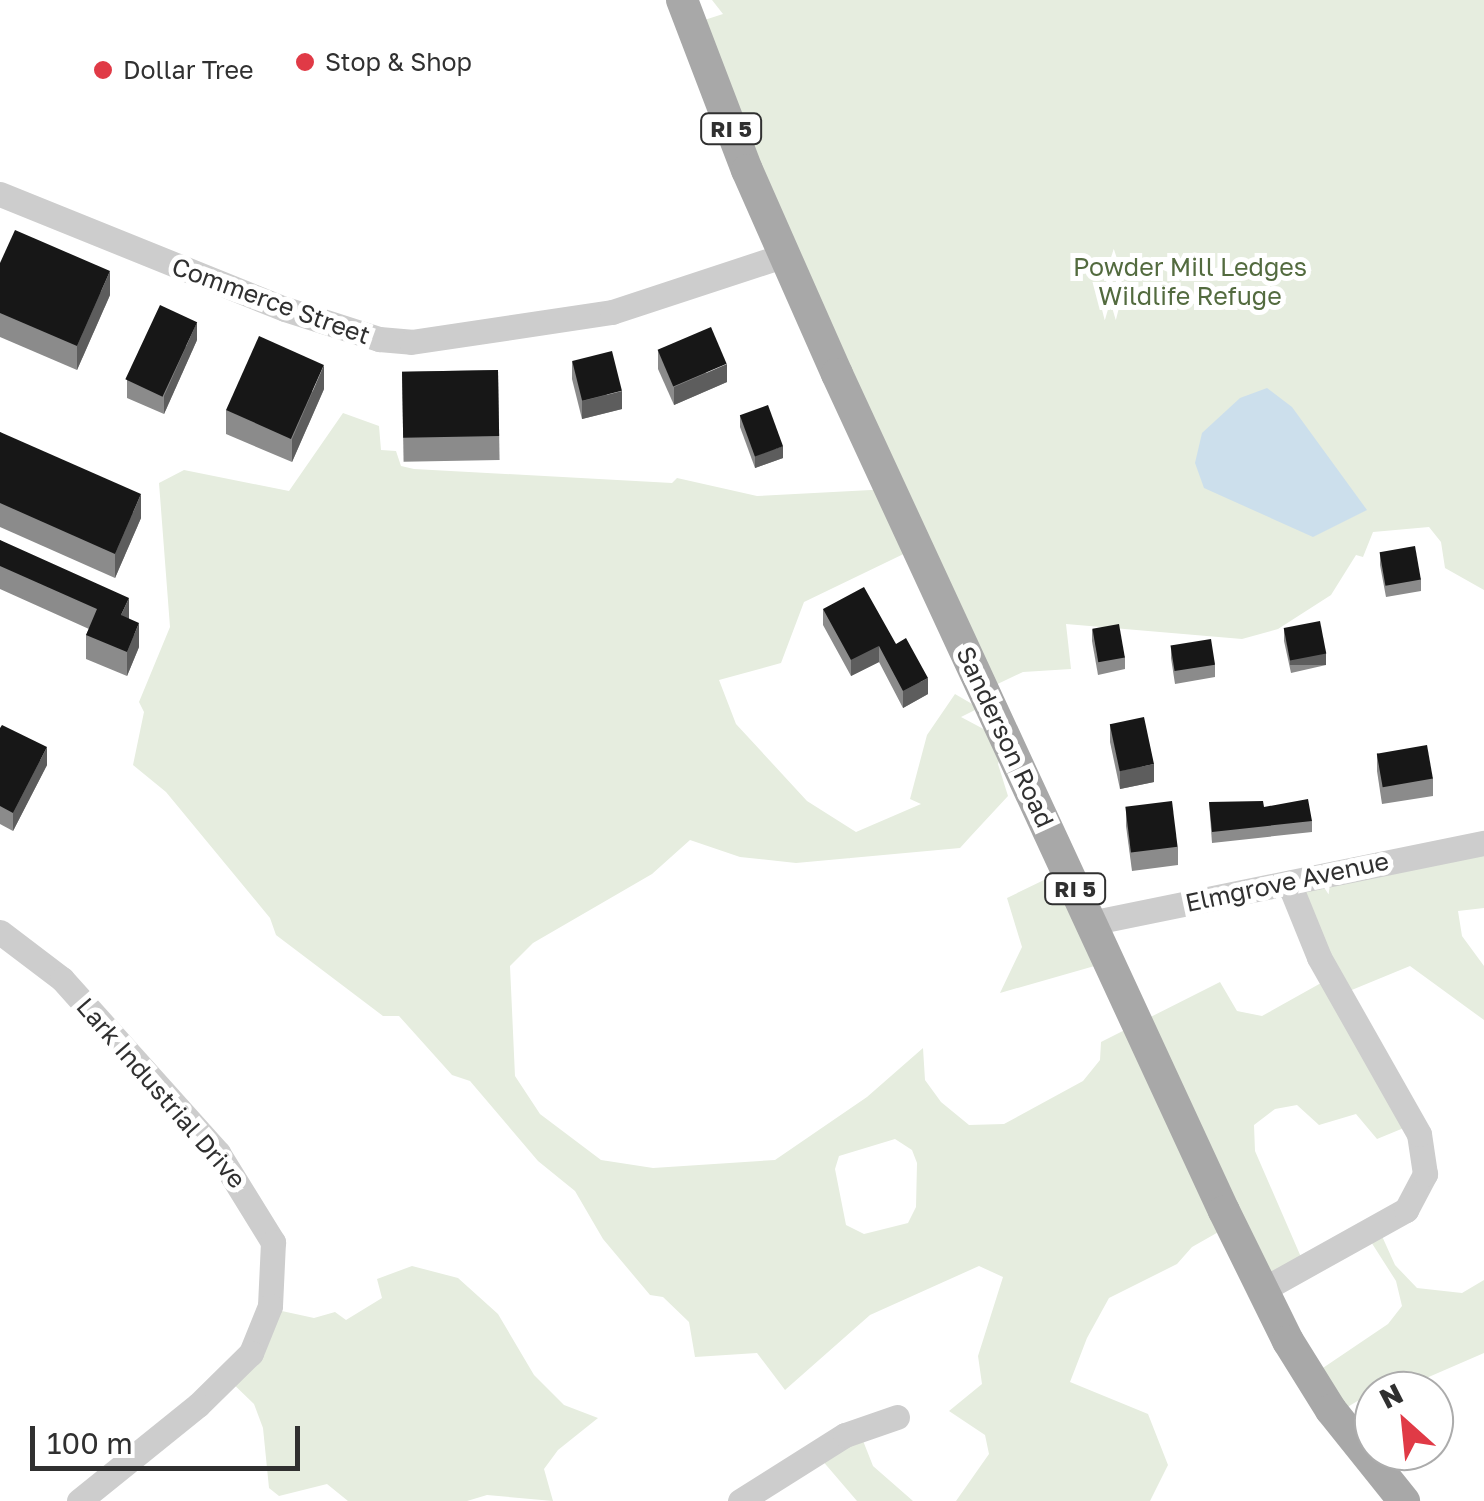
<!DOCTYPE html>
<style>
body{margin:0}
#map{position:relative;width:1484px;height:1501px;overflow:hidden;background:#fff;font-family:"Golos Text",sans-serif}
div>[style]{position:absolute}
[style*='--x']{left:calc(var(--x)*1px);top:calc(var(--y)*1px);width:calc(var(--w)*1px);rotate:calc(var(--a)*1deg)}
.green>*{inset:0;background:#e6eddf}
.water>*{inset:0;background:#ccdfec}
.minor>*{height:25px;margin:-12.5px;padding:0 12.5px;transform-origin:12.5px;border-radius:12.5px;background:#cdcdcd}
.major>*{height:32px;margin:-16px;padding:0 16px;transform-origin:16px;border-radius:16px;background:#a8a8a8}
.wall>*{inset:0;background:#8b8b8b;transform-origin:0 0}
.shaded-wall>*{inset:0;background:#5d5d5d;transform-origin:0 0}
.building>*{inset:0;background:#171717;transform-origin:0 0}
.dots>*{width:28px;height:28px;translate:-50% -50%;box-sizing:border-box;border:5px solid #fff;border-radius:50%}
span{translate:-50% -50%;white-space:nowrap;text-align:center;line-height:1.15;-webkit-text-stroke:10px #fff;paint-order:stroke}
.shield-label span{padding:2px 8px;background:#fff;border:2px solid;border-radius:8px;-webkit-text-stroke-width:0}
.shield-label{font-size:22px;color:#303030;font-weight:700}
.poi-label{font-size:25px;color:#303030}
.left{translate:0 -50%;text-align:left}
.park-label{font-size:25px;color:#536b3f}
.street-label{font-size:25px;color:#303030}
.north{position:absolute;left:1354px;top:1371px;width:100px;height:100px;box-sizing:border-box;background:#fff;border:2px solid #acacac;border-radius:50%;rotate:333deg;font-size:28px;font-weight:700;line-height:40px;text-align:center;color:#303030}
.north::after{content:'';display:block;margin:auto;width:35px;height:45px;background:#e03a46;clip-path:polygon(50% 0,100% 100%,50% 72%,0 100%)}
.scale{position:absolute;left:30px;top:1426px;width:270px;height:45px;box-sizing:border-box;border:5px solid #303030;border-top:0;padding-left:12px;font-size:30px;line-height:35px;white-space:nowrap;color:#303030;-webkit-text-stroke:8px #fff;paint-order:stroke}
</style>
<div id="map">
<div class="green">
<i style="clip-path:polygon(evenodd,712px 0,1484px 0,1484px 590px,1445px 568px,1441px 542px,1429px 527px,1373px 532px,1363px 557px,1356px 555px,1331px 595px,1278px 629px,1242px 639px,1066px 624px,1071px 669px,1023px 672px,985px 690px,916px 548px,804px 602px,781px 663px,719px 680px,736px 724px,807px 801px,856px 832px,921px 804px,910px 799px,927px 735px,955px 694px,979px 708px,961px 717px,1006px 741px,998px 764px,1008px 796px,970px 837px,960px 848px,796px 863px,740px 857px,690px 840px,652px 874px,533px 943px,510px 966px,515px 1076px,540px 1114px,601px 1160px,653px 1168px,775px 1160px,867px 1097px,923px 1048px,925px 1080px,941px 1102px,969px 1125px,1004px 1124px,1083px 1081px,1100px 1060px,1101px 1042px,1220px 982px,1237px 1011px,1262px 1016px,1330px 978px,1288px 883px,1484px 841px,1484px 908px,1458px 911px,1462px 936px,1484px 966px,1484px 1020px,1410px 966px,1342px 994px,1411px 1125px,1377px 1139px,1356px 1114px,1319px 1125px,1297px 1105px,1275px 1109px,1254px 1125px,1255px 1151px,1304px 1264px,1265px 1285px,1229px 1226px,1192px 1247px,1177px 1264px,1109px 1298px,1087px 1338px,1070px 1382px,1148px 1414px,1168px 1465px,1150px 1501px,956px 1501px,989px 1454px,985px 1435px,949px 1411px,982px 1384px,978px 1356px,1003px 1277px,979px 1266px,870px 1315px,785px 1390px,757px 1353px,695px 1357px,689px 1322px,663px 1297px,650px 1295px,603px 1239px,575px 1191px,538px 1161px,470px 1081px,452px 1075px,399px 1016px,383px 1016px,276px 935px,270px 918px,166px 792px,133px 765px,144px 712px,139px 702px,170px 627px,159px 483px,184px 470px,289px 491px,343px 413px,379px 426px,381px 450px,396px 451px,401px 466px,414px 469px,672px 483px,677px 478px,757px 496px,890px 489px,692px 24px,723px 14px,712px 0,895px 1139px,912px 1150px,917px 1163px,916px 1207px,908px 1223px,864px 1234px,846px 1225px,835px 1169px,839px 1156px,895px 1139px)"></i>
<i style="clip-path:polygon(1044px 880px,1073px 884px,1105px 963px,1000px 993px,1022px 947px,1007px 898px)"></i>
<i style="clip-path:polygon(1377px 1225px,1395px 1265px,1417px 1288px,1462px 1293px,1484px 1280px,1484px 1353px,1401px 1389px,1374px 1391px,1336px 1414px,1311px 1376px,1388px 1324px,1402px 1306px,1396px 1281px,1366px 1234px)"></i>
<i style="clip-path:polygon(412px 1266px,458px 1278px,498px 1314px,534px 1375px,564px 1405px,598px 1418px,558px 1450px,544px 1469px,553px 1501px,487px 1495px,467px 1501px,348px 1501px,327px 1484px,279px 1496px,269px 1488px,263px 1428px,254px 1404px,226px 1377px,268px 1308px,314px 1318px,335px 1312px,346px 1320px,382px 1298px,377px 1279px)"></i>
<i style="clip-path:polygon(858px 1428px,873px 1466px,913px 1501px,857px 1501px,815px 1452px)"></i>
</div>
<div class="water">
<i style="clip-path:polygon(1267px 388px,1292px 407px,1367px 510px,1313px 537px,1204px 488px,1195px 463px,1202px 433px,1240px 398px)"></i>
</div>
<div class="minor">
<i style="--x:0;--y:194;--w:307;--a:22"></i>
<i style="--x:285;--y:309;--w:99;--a:17.7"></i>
<i style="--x:379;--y:339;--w:32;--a:5"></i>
<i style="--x:411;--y:342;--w:203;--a:-8.5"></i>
<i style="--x:612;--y:312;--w:182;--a:-18.2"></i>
<i style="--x:1090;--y:923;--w:402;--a:-11.5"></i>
<i style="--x:0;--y:932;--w:78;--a:37.2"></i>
<i style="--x:62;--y:979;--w:234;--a:48.1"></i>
<i style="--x:218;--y:1153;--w:105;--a:58.3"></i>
<i style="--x:273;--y:1242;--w:64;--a:92.7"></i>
<i style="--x:270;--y:1306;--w:51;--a:112"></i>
<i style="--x:251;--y:1353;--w:74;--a:135.5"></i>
<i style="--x:198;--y:1405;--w:153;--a:141.1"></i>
<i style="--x:1262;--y:1290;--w:165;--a:-29.1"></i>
<i style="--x:1406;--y:1210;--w:41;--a:-62.2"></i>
<i style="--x:1425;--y:1174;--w:40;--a:-98.5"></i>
<i style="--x:1419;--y:1134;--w:203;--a:-119.5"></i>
<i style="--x:1319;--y:957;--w:80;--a:-112.1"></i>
<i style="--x:740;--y:1501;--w:124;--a:-32.2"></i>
<i style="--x:845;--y:1435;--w:55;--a:-19.1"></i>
</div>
<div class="major">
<i style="--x:682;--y:0;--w:182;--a:69.1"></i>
<i style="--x:747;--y:170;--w:223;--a:66.2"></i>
<i style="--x:837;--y:374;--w:922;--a:65.19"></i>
<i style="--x:1224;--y:1211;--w:145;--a:63.8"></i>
<i style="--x:1288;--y:1341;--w:81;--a:58.1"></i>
<i style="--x:1331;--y:1410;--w:117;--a:51.3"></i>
</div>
<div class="wall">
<i style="clip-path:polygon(0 263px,110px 295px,77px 370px,0 337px)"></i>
<i style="clip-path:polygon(197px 340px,164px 414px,127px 398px,127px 380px)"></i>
<i style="clip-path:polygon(658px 351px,727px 382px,674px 405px,658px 369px)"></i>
<i style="clip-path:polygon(572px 361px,622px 409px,582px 419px,572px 379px)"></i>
<i style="left:498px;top:370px;width:90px;height:96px;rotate:89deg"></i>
<i style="clip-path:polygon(324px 389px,292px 462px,226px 434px,226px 410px)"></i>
<i style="clip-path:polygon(740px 415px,783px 458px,755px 468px,740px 427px)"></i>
<i style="clip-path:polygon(0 432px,141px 518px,115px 578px,0 527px)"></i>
<i style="clip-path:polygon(0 540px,129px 619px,139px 647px,127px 676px,86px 659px,86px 635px,89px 629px,0 589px)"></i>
<i style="clip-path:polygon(1380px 553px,1421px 579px,1421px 591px,1386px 597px,1380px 565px)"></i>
<i style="clip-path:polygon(823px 609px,896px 644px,928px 694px,903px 708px,879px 662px,851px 676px,823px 625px)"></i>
<i style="clip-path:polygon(1092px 629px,1125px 657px,1125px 669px,1098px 675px,1092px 641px)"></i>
<i style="clip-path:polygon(1284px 629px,1326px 665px,1291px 673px,1284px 641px)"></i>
<i style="clip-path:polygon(1171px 646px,1215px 665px,1215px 677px,1175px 684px,1171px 658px)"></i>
<i style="clip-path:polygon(1110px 724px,1154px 782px,1120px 789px,1110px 742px)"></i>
<i style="clip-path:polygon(0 728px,47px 765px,13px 831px,0 824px)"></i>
<i style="clip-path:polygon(1377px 753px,1433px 778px,1433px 796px,1382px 804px,1377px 771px)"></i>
<i style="clip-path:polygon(1209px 802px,1264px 807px,1312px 821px,1312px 832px,1212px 843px)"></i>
<i style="clip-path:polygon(1126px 808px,1178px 847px,1178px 865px,1132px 871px,1126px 826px)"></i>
</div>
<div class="shaded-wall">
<i style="clip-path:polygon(110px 271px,110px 295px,77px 370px,77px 346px)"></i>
<i style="clip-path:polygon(197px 322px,197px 340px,164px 414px,164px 396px)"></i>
<i style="clip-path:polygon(727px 364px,727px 382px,674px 405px,674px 387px)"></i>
<i style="clip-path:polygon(324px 365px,324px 389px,292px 462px,292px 439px)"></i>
<i style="clip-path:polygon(622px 391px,622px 409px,582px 419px,582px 401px)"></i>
<i style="clip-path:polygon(783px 446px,783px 458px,755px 468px,755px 456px)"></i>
<i style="clip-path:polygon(141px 494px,141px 518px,115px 578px,115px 554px)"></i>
<i style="clip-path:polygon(129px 598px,129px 622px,121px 615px)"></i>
<i style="clip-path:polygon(139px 623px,139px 647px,127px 676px,127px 652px)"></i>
<i style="clip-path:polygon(879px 646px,879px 662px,851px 676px,851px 660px)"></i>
<i style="left:1326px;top:653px;width:12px;height:36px;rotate:90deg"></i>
<i style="clip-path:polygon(928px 678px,928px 694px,903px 708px,903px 691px)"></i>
<i style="clip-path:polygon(47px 747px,47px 765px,13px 831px,13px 813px)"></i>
<i style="clip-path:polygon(1154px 764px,1154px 782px,1120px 789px,1120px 771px)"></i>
</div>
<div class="building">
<i style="clip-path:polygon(15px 230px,110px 271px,77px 346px,0 313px,0 263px)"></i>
<i style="left:160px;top:305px;width:41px;height:82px;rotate:25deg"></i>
<i style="left:711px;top:327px;width:40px;height:58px;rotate:67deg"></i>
<i style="left:259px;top:336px;width:71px;height:81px;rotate:24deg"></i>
<i style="left:612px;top:351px;width:41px;height:41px;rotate:76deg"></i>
<i style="left:498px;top:370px;width:66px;height:96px;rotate:89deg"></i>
<i style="left:768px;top:405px;width:44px;height:30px;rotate:70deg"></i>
<i style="clip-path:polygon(0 432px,141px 494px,115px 554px,0 503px)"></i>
<i style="clip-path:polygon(0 540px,129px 598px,121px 615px,139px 623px,127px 652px,86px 635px,97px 609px,0 566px)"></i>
<i style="left:1415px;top:546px;width:34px;height:36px;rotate:80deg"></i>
<i style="clip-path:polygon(864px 587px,896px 644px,906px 638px,928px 678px,903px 691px,879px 646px,851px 660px,823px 609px)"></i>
<i style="left:1320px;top:621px;width:33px;height:37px;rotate:79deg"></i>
<i style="left:1119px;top:624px;width:34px;height:27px;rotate:80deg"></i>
<i style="left:1211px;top:639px;width:26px;height:41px;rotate:81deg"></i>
<i style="left:1144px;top:717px;width:48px;height:35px;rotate:78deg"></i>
<i style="clip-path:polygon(2px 725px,47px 747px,13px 813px,0 806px,0 728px)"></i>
<i style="left:1427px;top:745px;width:34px;height:51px;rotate:80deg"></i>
<i style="clip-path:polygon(1308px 799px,1312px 821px,1212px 832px,1209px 802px,1263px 801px,1264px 807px)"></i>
<i style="left:1172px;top:801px;width:46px;height:47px;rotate:83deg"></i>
</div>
<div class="dots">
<i style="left:305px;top:62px;background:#e03a46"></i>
<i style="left:103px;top:70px;background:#e03a46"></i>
</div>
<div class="shield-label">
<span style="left:731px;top:129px">RI 5</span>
<span style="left:1075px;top:889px">RI 5</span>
</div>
<div class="poi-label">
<span class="left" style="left:325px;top:62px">Stop &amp; Shop</span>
<span class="left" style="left:123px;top:70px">Dollar Tree</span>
</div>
<div class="park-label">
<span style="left:1190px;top:282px">Powder Mill Ledges<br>Wildlife Refuge</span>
</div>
<div class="street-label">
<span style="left:271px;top:301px;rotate:20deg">Commerce Street</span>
<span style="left:1005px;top:737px;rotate:65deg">Sanderson Road</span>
<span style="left:1287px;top:882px;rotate:-12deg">Elmgrove Avenue</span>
<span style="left:161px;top:1093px;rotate:49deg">Lark Industrial Drive</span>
</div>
<div class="north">N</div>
<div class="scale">100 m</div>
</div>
